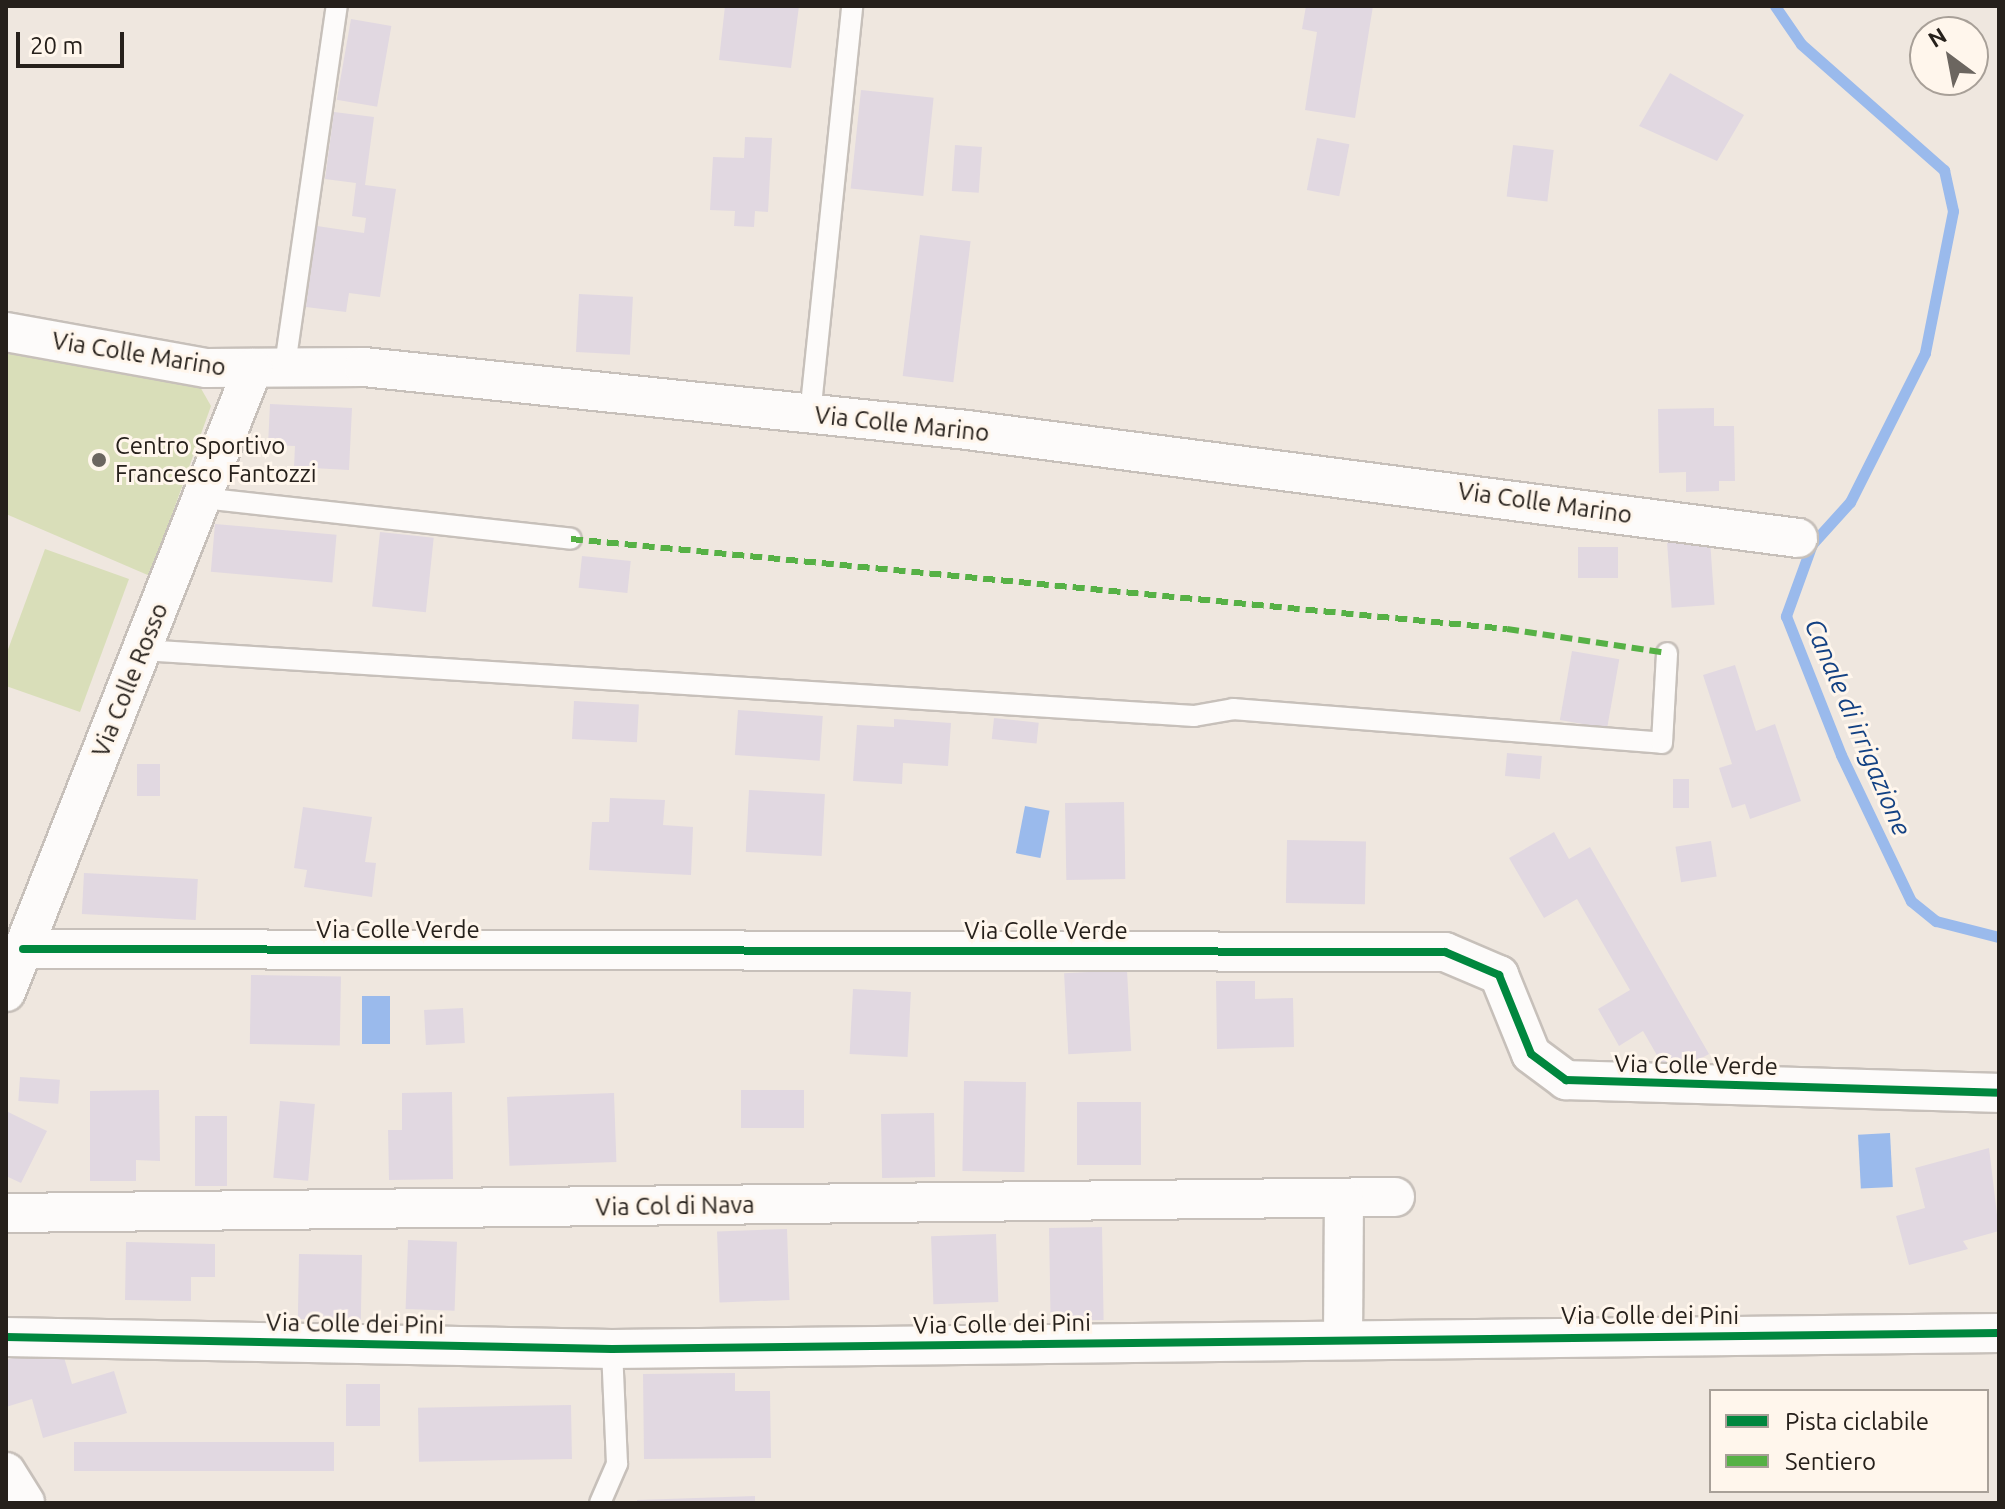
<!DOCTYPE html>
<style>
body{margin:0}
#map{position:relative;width:2005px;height:1509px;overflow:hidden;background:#efe7df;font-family:Ubuntu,sans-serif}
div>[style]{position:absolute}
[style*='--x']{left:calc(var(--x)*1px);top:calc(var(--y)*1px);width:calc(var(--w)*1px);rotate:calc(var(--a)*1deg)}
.green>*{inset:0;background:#d9deb9}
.water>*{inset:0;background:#9abaec;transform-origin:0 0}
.stream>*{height:11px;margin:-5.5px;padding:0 5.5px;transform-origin:5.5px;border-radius:5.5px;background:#9abaec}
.building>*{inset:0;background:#e1d8e1;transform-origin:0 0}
.roads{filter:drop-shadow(2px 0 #c7c0ba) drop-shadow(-2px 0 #c7c0ba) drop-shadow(0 2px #c7c0ba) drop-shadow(0 -2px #c7c0ba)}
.service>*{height:20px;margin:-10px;padding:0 10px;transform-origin:10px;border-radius:10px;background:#fdfbfa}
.minor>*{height:38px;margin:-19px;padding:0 19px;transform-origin:19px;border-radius:19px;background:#fdfbfa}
.quiet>*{height:6px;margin-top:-3px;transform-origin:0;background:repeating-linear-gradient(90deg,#56b145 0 12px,transparent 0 18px)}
.cycleway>*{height:8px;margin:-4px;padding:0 4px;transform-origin:4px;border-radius:4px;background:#00873e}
.dots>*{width:22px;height:22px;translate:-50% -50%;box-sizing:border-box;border:4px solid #fff6ec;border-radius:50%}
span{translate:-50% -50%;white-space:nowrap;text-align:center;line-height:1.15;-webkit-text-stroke:6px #fff6ec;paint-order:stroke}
.street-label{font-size:24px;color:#26201b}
.poi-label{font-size:24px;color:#26201b}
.left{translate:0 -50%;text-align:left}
.water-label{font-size:26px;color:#134183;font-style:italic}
.frame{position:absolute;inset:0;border:8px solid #26201b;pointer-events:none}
.legend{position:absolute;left:1709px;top:1389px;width:280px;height:104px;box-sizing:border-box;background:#fff6ec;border:2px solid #a8a098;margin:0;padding:10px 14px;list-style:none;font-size:24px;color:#26201b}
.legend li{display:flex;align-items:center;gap:16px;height:40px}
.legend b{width:40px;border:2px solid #a8a098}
.north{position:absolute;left:1909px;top:16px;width:80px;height:80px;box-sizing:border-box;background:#fff6ec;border:2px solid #a8a098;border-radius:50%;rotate:328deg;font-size:22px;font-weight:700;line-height:32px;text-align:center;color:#26201b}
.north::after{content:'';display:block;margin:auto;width:28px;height:36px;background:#6c6660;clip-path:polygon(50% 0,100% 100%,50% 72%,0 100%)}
.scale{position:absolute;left:16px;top:32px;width:108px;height:36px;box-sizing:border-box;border:4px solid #26201b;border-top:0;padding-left:10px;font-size:24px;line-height:28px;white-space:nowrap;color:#26201b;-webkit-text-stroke:6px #fff6ec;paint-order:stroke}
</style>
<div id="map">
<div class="green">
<i style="clip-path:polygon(6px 345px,199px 385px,211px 406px,150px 576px,6px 514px)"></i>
<i style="clip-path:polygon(45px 549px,129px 579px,80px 712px,6px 686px,6px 655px)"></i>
</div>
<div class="water">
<i style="left:1025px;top:806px;width:25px;height:48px;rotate:11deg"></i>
<i style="left:362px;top:996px;width:28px;height:48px"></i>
<i style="left:1890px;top:1133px;width:54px;height:32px;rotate:87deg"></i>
</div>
<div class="stream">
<i style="--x:1775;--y:6;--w:46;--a:55.6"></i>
<i style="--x:1801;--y:44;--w:191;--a:41.4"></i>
<i style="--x:1944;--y:170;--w:42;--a:77.6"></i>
<i style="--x:1953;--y:211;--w:145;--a:101.2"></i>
<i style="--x:1925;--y:353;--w:167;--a:116.7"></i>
<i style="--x:1850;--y:502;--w:57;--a:132.1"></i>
<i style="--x:1812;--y:544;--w:77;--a:109.9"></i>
<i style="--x:1786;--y:616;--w:149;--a:68.4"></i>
<i style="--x:1841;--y:755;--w:162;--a:64.4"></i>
<i style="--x:1911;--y:901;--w:32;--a:39"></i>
<i style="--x:1936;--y:921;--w:65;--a:14.3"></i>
</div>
<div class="building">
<i style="clip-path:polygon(725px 6px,799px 6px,791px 68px,719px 60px)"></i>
<i style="clip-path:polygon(1306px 6px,1373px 6px,1355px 118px,1305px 110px,1317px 32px,1302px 29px)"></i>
<i style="left:351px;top:19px;width:41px;height:82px;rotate:10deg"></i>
<i style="clip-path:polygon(1670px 73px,1744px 115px,1717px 161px,1639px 126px)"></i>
<i style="left:861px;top:90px;width:73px;height:99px;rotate:6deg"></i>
<i style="clip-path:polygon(334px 112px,374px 117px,365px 185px,396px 189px,380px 297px,349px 293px,346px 312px,306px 307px,317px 226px,364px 233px,366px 218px,352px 216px,356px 183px,325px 179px)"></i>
<i style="clip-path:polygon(745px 137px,772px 138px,768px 212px,755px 211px,754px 227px,734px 226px,735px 211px,710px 210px,713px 157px,744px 158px)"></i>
<i style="left:1317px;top:138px;width:33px;height:53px;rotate:11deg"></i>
<i style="left:955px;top:145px;width:27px;height:46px;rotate:4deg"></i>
<i style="left:1513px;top:145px;width:41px;height:52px;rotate:7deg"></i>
<i style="left:920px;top:235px;width:51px;height:142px;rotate:7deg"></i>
<i style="left:579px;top:294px;width:54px;height:58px;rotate:3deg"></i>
<i style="clip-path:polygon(270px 404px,352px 408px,349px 470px,294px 467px,295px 446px,268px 445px)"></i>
<i style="clip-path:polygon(1714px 408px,1714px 426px,1734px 426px,1735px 481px,1719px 481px,1719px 491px,1686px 492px,1686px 472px,1659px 473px,1658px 409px)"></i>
<i style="left:215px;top:524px;width:122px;height:48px;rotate:5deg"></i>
<i style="left:380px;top:532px;width:54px;height:75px;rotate:6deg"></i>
<i style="left:1710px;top:540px;width:65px;height:43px;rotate:86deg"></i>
<i style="left:1578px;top:547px;width:40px;height:31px"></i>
<i style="left:582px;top:556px;width:49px;height:32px;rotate:6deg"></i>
<i style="left:1572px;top:651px;width:48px;height:70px;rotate:10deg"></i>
<i style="clip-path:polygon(1735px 665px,1756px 731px,1775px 724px,1801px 801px,1750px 819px,1745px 804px,1732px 808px,1719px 768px,1732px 764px,1703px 675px)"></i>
<i style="left:574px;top:701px;width:65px;height:38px;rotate:3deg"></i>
<i style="left:738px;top:710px;width:85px;height:45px;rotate:4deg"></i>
<i style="left:994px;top:718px;width:45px;height:21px;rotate:6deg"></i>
<i style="clip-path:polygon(894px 719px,951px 723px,948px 766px,903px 763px,902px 784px,853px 781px,857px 725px,894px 727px)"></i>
<i style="left:1507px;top:753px;width:35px;height:23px;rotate:5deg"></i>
<i style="left:137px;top:764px;width:23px;height:32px"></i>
<i style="left:1673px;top:779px;width:16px;height:29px"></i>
<i style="left:749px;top:790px;width:76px;height:62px;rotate:3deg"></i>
<i style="clip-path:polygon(610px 798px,665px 800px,663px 825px,693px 827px,691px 875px,589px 870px,592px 822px,609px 822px)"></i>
<i style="left:1124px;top:802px;width:77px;height:59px;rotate:89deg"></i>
<i style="clip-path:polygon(303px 807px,372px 817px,365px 862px,376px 863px,372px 897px,304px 887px,307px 870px,294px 868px)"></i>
<i style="clip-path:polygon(1554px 832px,1569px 859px,1590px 847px,1709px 1054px,1669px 1076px,1643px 1031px,1619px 1046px,1598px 1009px,1630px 990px,1577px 899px,1544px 918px,1509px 858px)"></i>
<i style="left:1287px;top:840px;width:79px;height:63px;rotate:1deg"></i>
<i style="left:1711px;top:841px;width:36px;height:36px;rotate:81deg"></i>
<i style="left:84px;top:873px;width:114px;height:41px;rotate:3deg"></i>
<i style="left:1127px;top:970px;width:81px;height:63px;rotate:87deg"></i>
<i style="left:251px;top:975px;width:90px;height:69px;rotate:1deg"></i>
<i style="clip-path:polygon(1216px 981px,1255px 981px,1255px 999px,1293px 998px,1294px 1047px,1217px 1049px)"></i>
<i style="left:853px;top:989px;width:58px;height:65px;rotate:3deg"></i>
<i style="left:463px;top:1008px;width:35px;height:39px;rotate:87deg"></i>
<i style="left:20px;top:1077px;width:40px;height:24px;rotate:4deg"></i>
<i style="left:964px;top:1081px;width:62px;height:90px;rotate:1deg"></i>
<i style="clip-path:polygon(159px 1090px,160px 1161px,136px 1160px,136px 1181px,90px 1181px,90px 1091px)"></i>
<i style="left:804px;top:1090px;width:38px;height:63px;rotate:90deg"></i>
<i style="clip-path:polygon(452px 1092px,453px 1179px,389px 1180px,388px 1130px,402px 1130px,402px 1093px)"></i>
<i style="left:614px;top:1093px;width:69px;height:107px;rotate:88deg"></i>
<i style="left:280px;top:1101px;width:35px;height:77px;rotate:5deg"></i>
<i style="left:1077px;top:1102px;width:64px;height:63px"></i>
<i style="clip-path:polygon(6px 1111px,47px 1131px,21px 1183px,6px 1176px)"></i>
<i style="left:934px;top:1113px;width:64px;height:53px;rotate:89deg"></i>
<i style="left:195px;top:1116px;width:32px;height:70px"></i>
<i style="clip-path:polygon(1989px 1148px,1999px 1231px,1963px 1241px,1968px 1249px,1909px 1265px,1896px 1216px,1925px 1208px,1915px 1168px)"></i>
<i style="left:1102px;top:1227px;width:93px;height:53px;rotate:89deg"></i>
<i style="left:787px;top:1229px;width:71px;height:70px;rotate:88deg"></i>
<i style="left:996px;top:1234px;width:68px;height:65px;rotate:88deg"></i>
<i style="left:408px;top:1240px;width:49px;height:69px;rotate:2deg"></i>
<i style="clip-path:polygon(126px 1242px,215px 1244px,215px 1277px,191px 1277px,191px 1301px,125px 1300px)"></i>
<i style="left:299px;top:1254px;width:63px;height:65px;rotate:1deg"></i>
<i style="clip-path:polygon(60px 1344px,72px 1384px,114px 1371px,127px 1413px,43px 1438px,32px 1399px,6px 1407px,6px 1360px)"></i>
<i style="clip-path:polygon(735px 1373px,735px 1391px,770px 1391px,771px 1458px,644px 1459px,643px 1374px)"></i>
<i style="left:380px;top:1384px;width:42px;height:34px;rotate:90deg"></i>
<i style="left:571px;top:1405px;width:54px;height:153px;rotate:89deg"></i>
<i style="left:334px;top:1442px;width:29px;height:260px;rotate:90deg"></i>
<i style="clip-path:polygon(755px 1496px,755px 1503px,637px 1503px,637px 1500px)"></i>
</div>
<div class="roads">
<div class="service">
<i style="--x:285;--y:365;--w:363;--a:-81.8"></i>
<i style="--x:810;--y:415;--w:411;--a:-84.1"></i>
<i style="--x:202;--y:498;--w:371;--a:6.3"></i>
<i style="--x:142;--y:650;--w:1054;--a:3.59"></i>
<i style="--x:1194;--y:716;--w:40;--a:-10"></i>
<i style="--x:1233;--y:709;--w:430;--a:4.5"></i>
<i style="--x:1662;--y:743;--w:90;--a:-86.8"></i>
<i style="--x:600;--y:1503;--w:43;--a:-66.4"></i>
<i style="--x:617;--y:1464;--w:115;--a:-92.5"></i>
</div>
<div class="minor">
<i style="--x:6;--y:332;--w:203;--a:10.2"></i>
<i style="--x:206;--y:368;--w:158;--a:-0.4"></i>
<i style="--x:364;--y:367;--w:606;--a:5.96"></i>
<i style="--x:967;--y:430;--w:838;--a:7.4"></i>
<i style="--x:23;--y:949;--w:1422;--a:0.12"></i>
<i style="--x:1445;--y:952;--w:59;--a:23.1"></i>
<i style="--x:1499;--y:975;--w:85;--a:67.9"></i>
<i style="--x:1531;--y:1054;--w:44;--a:36.6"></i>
<i style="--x:1566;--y:1080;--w:433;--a:1.7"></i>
<i style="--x:6;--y:992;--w:671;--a:-68.4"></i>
<i style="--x:6;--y:1213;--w:1389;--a:-0.66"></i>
<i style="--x:6;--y:1337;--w:606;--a:1.13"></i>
<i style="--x:612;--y:1349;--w:1387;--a:-0.66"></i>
<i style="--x:1343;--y:1339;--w:140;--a:-89.6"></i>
<i style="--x:6;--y:1472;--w:36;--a:58"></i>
</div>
</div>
<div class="quiet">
<i style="--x:571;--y:539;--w:940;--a:5.49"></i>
<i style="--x:1507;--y:629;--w:162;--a:8.5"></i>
</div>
<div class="cycleway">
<i style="--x:23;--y:949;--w:1422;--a:0.12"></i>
<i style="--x:1445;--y:952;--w:59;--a:23.1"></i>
<i style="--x:1499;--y:975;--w:85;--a:67.9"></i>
<i style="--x:1531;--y:1054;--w:44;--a:36.6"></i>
<i style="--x:1566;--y:1080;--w:433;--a:1.7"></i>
<i style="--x:6;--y:1337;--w:606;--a:1.13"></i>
<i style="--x:612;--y:1349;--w:1387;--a:-0.66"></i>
</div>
<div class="dots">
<i style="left:99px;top:460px;background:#6c6660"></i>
</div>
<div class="street-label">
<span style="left:139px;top:354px;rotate:9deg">Via Colle Marino</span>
<span style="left:902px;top:424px;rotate:6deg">Via Colle Marino</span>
<span style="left:1545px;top:503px;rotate:8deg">Via Colle Marino</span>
<span style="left:130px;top:680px;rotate:-68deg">Via Colle Rosso</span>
<span style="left:398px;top:930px">Via Colle Verde</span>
<span style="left:1046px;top:931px">Via Colle Verde</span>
<span style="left:1696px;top:1065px;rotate:1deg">Via Colle Verde</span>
<span style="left:675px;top:1206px;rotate:-1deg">Via Col di Nava</span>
<span style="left:1650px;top:1316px">Via Colle dei Pini</span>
<span style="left:355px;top:1324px;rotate:1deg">Via Colle dei Pini</span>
<span style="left:1002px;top:1324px;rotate:-1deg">Via Colle dei Pini</span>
</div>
<div class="poi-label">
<span class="left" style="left:115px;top:460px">Centro Sportivo<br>Francesco Fantozzi</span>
</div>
<div class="water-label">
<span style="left:1858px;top:727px;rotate:67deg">Canale di irrigazione</span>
</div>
<div class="frame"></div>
<ul class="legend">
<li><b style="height:10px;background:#00873e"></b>Pista ciclabile</li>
<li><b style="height:10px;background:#56b145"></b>Sentiero</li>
</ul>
<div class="north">N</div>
<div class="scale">20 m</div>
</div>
